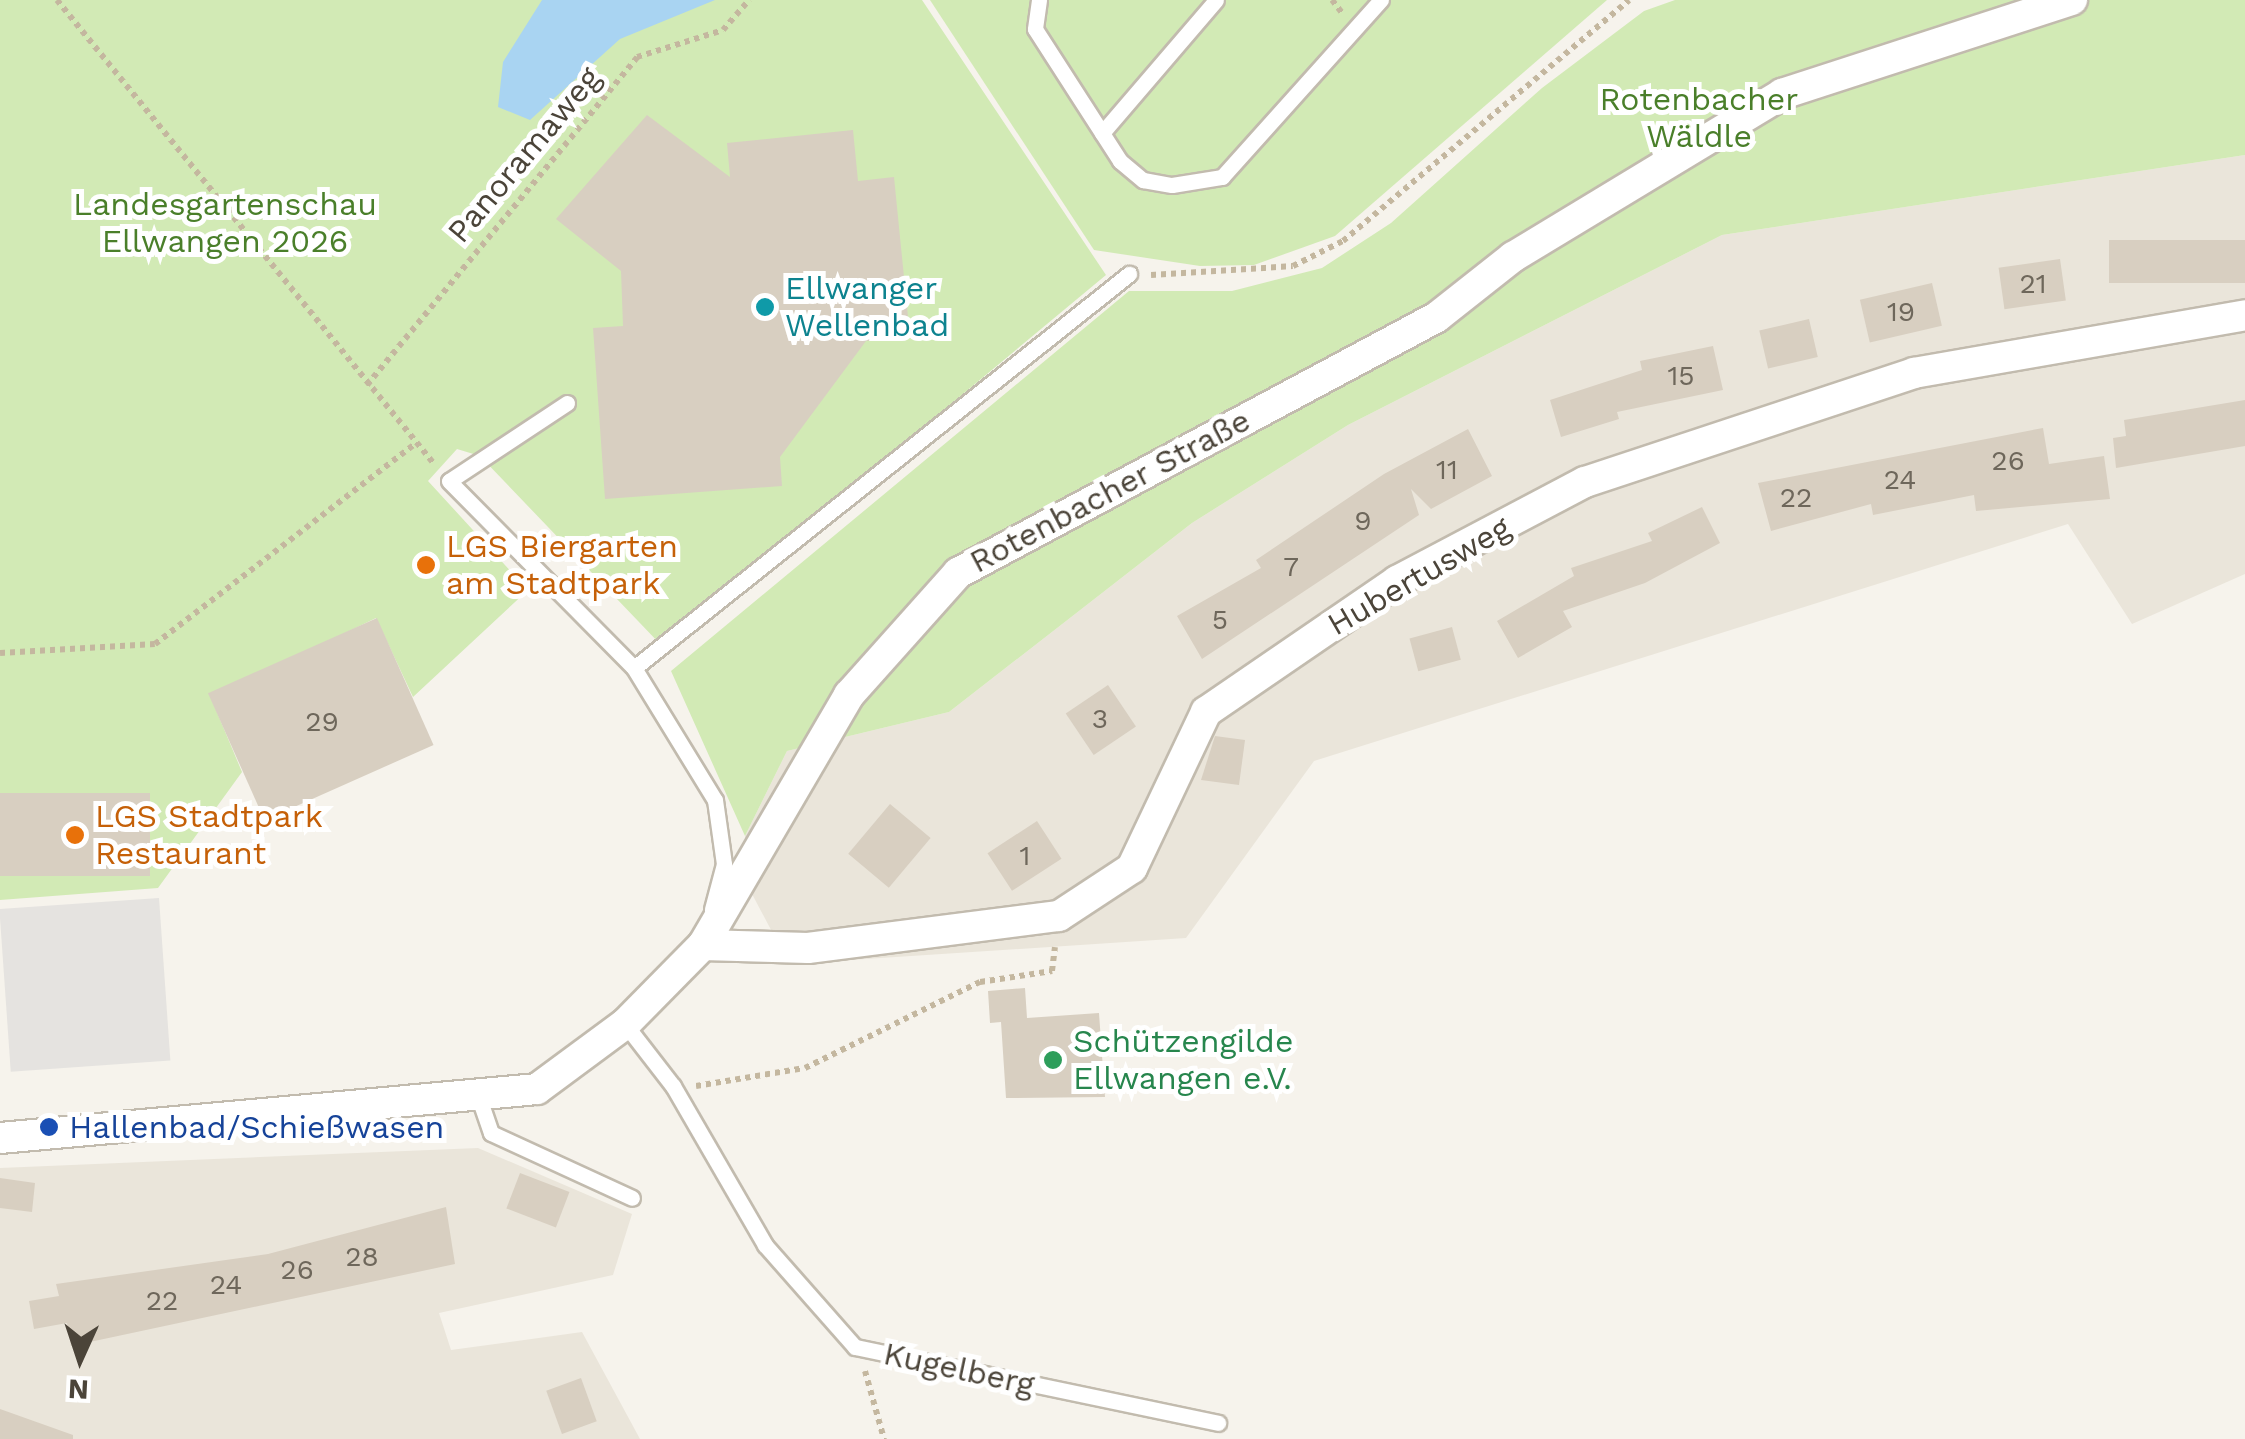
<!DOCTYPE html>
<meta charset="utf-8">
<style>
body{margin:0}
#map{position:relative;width:2245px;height:1439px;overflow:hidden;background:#f6f3ec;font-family:"Work Sans",sans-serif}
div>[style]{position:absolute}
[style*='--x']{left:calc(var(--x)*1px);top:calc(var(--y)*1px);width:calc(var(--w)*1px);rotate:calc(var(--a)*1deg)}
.residential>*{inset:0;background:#eae5da}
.green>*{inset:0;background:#d2eab5}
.parking>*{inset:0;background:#e5e3e0;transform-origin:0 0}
.water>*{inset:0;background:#a9d4f2}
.building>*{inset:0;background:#d8cfc1;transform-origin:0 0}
.path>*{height:6px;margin-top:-3px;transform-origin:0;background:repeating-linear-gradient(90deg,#c4b79f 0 5px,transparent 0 10px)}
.roads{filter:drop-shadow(2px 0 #c2bbae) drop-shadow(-2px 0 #c2bbae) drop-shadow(0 2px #c2bbae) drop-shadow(0 -2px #c2bbae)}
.service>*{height:15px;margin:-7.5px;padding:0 7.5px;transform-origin:7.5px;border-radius:7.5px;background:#fff}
.minor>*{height:30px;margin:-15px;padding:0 15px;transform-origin:15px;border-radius:15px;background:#fff}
.dots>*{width:28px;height:28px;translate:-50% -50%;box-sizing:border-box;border:5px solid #fff;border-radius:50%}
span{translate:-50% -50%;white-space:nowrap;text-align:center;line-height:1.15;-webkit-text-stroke:10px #fff;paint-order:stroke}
.number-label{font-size:28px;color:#6e675b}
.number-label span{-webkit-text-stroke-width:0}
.park-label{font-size:32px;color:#4a7f2a}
.street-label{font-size:32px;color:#4b4439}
.culture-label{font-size:32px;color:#0d838f}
.left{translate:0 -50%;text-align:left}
.food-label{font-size:32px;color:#c56008}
.leisure-label{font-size:32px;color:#27864d}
.transit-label{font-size:32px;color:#164399}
.north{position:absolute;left:30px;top:1309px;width:100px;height:100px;-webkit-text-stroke:8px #fff;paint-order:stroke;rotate:183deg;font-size:28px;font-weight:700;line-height:40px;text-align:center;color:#4b4439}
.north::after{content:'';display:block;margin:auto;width:35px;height:45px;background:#4b4439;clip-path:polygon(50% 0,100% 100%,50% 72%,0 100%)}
</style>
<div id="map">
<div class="residential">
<i style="clip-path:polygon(2245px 155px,2245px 574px,2132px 624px,2068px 524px,1314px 761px,1186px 938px,789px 964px,751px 892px,745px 836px,787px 751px,949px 712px,1192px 523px,1348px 425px,1722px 235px)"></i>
<i style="clip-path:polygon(478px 1148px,632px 1214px,613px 1275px,439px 1313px,451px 1350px,582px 1332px,640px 1439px,0 1439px,0 1168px)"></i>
</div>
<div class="green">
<i style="clip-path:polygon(0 0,922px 0,1106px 275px,661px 645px,480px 456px,457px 449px,428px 481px,528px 590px,413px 697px,376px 618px,211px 698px,242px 772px,158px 888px,0 900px)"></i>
<i style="clip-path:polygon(930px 0,1607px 0,1335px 236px,1254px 265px,1200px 266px,1094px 250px)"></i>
<i style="clip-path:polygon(1675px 0,2245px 0,2245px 155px,1722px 235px,1348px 425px,1192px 523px,949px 712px,787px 751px,745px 836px,671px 671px,1129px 291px,1232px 291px,1322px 268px,1391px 223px,1542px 88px,1644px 11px)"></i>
</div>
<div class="parking">
<i style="left:159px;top:898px;width:163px;height:160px;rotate:86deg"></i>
</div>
<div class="water">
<i style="clip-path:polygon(542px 0,715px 0,620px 39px,530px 120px,498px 107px,503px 62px)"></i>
</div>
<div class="building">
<i style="clip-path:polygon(647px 115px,730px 177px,727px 143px,853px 130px,858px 181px,894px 177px,910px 337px,866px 341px,780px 457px,782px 486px,605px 499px,593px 328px,623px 326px,621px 271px,556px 219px)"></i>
<i style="left:2245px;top:240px;width:43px;height:136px;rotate:90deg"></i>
<i style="left:2060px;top:259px;width:42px;height:62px;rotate:82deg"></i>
<i style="left:1932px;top:283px;width:44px;height:74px;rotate:77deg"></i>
<i style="left:1809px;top:319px;width:39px;height:51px;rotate:77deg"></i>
<i style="clip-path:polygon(1713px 346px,1723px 390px,1617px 412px,1619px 419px,1561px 437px,1550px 400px,1642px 370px,1640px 361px)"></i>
<i style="clip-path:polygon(2245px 400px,2245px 446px,2116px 468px,2113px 438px,2126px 436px,2124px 420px)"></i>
<i style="clip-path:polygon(2043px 428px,2049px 464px,2104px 456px,2110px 499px,1976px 511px,1974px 495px,1873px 515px,1871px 504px,1771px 531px,1758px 483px)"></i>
<i style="clip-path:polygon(1468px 429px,1492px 476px,1431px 509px,1411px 489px,1419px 515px,1202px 659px,1177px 616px,1261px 568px,1256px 560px,1384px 474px)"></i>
<i style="clip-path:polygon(1702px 507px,1720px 543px,1645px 583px,1563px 611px,1572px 627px,1518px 658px,1497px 621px,1574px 576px,1571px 568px,1652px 541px,1648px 533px)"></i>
<i style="left:377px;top:618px;width:139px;height:185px;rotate:66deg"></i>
<i style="left:1452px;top:627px;width:34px;height:44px;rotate:75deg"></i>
<i style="left:1108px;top:685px;width:50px;height:51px;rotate:56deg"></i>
<i style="clip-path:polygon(1215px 736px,1245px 740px,1239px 785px,1201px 780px)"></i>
<i style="left:0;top:793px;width:150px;height:83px"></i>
<i style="left:890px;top:804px;width:53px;height:65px;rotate:40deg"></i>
<i style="left:1037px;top:821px;width:45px;height:59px;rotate:57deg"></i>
<i style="clip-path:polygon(1025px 988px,1027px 1018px,1099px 1013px,1105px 1097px,1006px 1098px,1001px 1022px,990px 1023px,988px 991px)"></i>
<i style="left:520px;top:1173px;width:53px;height:38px;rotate:21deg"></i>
<i style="clip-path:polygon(0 1178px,35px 1183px,32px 1212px,0 1208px)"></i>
<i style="clip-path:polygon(446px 1207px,455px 1264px,71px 1346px,67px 1323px,34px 1329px,29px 1301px,59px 1296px,56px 1284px,268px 1254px)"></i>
<i style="left:581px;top:1378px;width:46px;height:37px;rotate:70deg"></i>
<i style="clip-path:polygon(0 1409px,73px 1435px,73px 1439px,0 1439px)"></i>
</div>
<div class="path">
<i style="--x:57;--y:0;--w:599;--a:50.89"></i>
<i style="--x:1332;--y:0;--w:16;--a:52"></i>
<i style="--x:1151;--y:275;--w:142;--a:-3.6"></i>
<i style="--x:1293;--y:266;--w:56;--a:-26.6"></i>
<i style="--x:1343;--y:241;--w:374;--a:-40.1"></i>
<i style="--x:367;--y:385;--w:425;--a:-50.5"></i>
<i style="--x:637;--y:57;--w:90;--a:-17.4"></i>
<i style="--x:723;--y:30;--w:40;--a:-49"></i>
<i style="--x:0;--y:653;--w:155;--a:-3.3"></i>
<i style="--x:155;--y:644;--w:329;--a:-37.6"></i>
<i style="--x:696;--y:1086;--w:110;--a:-9.4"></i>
<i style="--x:805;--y:1068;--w:195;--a:-26.2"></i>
<i style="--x:980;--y:982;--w:73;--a:-8.7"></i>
<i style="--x:1052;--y:971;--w:24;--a:-83"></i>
<i style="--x:865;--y:1371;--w:71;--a:74.4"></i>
</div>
<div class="roads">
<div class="service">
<i style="--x:1039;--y:0;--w:29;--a:98"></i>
<i style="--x:1035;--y:29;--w:157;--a:57.2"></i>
<i style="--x:1120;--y:161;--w:30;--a:40"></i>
<i style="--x:1143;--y:180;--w:29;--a:10"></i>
<i style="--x:1172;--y:185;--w:51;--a:-9.1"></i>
<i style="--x:1222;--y:177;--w:238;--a:-48.1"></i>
<i style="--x:1102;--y:133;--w:175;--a:-49.4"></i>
<i style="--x:567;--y:403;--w:141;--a:146.5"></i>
<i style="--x:449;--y:481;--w:263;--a:45.3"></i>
<i style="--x:634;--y:668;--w:155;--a:58.5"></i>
<i style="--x:715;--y:800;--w:65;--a:82"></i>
<i style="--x:724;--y:864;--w:47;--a:104.9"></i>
<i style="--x:634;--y:668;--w:633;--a:-38.52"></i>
<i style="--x:625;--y:1024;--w:78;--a:52.3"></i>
<i style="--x:673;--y:1086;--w:184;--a:59.9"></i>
<i style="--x:765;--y:1245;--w:136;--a:48.6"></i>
<i style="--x:855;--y:1347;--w:371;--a:11.8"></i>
<i style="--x:478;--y:1095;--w:40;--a:71.1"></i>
<i style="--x:491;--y:1133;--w:155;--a:24.7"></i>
</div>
<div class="minor">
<i style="--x:703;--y:945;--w:105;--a:1.6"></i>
<i style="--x:808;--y:948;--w:253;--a:-7.3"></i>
<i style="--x:1059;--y:916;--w:87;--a:-33.3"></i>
<i style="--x:1132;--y:868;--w:173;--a:-64.6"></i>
<i style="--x:1206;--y:712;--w:232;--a:-34.4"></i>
<i style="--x:1397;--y:581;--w:212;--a:-27.8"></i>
<i style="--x:1585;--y:482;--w:347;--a:-18.3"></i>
<i style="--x:1914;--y:373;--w:336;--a:-9.9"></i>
<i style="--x:0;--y:1138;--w:539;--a:-5.21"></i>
<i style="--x:537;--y:1089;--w:109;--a:-36.5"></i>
<i style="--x:625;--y:1024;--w:111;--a:-45.4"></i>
<i style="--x:703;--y:945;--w:290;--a:-59.7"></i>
<i style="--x:849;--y:695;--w:164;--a:-48.2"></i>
<i style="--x:958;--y:573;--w:543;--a:-28.12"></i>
<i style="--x:1437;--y:317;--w:97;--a:-38.3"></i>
<i style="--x:1513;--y:257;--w:315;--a:-31.2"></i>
<i style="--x:1782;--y:94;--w:305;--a:-18"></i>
</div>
</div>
<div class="dots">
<i style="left:765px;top:307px;background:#0f9aa8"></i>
<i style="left:426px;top:565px;background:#e8710a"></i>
<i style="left:75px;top:835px;background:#e8710a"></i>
<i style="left:1053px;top:1060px;background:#2e9e5b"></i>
<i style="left:49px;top:1127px;background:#1a4fb4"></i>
</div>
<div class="number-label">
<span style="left:2033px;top:284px">21</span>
<span style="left:1901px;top:312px">19</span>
<span style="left:1681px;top:376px">15</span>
<span style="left:2008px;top:461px">26</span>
<span style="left:1447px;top:470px">11</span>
<span style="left:1900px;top:480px">24</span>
<span style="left:1796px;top:498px">22</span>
<span style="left:1363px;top:521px">9</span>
<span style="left:1291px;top:567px">7</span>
<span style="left:1220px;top:620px">5</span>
<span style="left:1100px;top:719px">3</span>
<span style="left:322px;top:722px">29</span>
<span style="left:1025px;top:856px">1</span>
<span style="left:362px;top:1257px">28</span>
<span style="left:297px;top:1270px">26</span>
<span style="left:226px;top:1285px">24</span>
<span style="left:162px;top:1301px">22</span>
</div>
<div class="park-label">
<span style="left:1699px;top:118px">Rotenbacher<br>Wäldle</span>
<span style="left:225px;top:223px">Landesgartenschau<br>Ellwangen 2026</span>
</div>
<div class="street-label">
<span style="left:524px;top:155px;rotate:-50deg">Panoramaweg</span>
<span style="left:1110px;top:491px;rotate:-28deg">Rotenbacher Straße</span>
<span style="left:1419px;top:576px;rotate:-30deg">Hubertusweg</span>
<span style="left:959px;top:1369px;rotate:12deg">Kugelberg</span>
</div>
<div class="culture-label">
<span class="left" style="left:785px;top:307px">Ellwanger<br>Wellenbad</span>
</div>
<div class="food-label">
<span class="left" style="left:446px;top:565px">LGS Biergarten<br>am Stadtpark</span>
<span class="left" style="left:95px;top:835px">LGS Stadtpark<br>Restaurant</span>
</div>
<div class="leisure-label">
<span class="left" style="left:1073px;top:1060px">Schützengilde<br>Ellwangen e.V.</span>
</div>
<div class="transit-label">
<span class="left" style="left:69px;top:1127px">Hallenbad/Schießwasen</span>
</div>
<div class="north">N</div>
</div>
